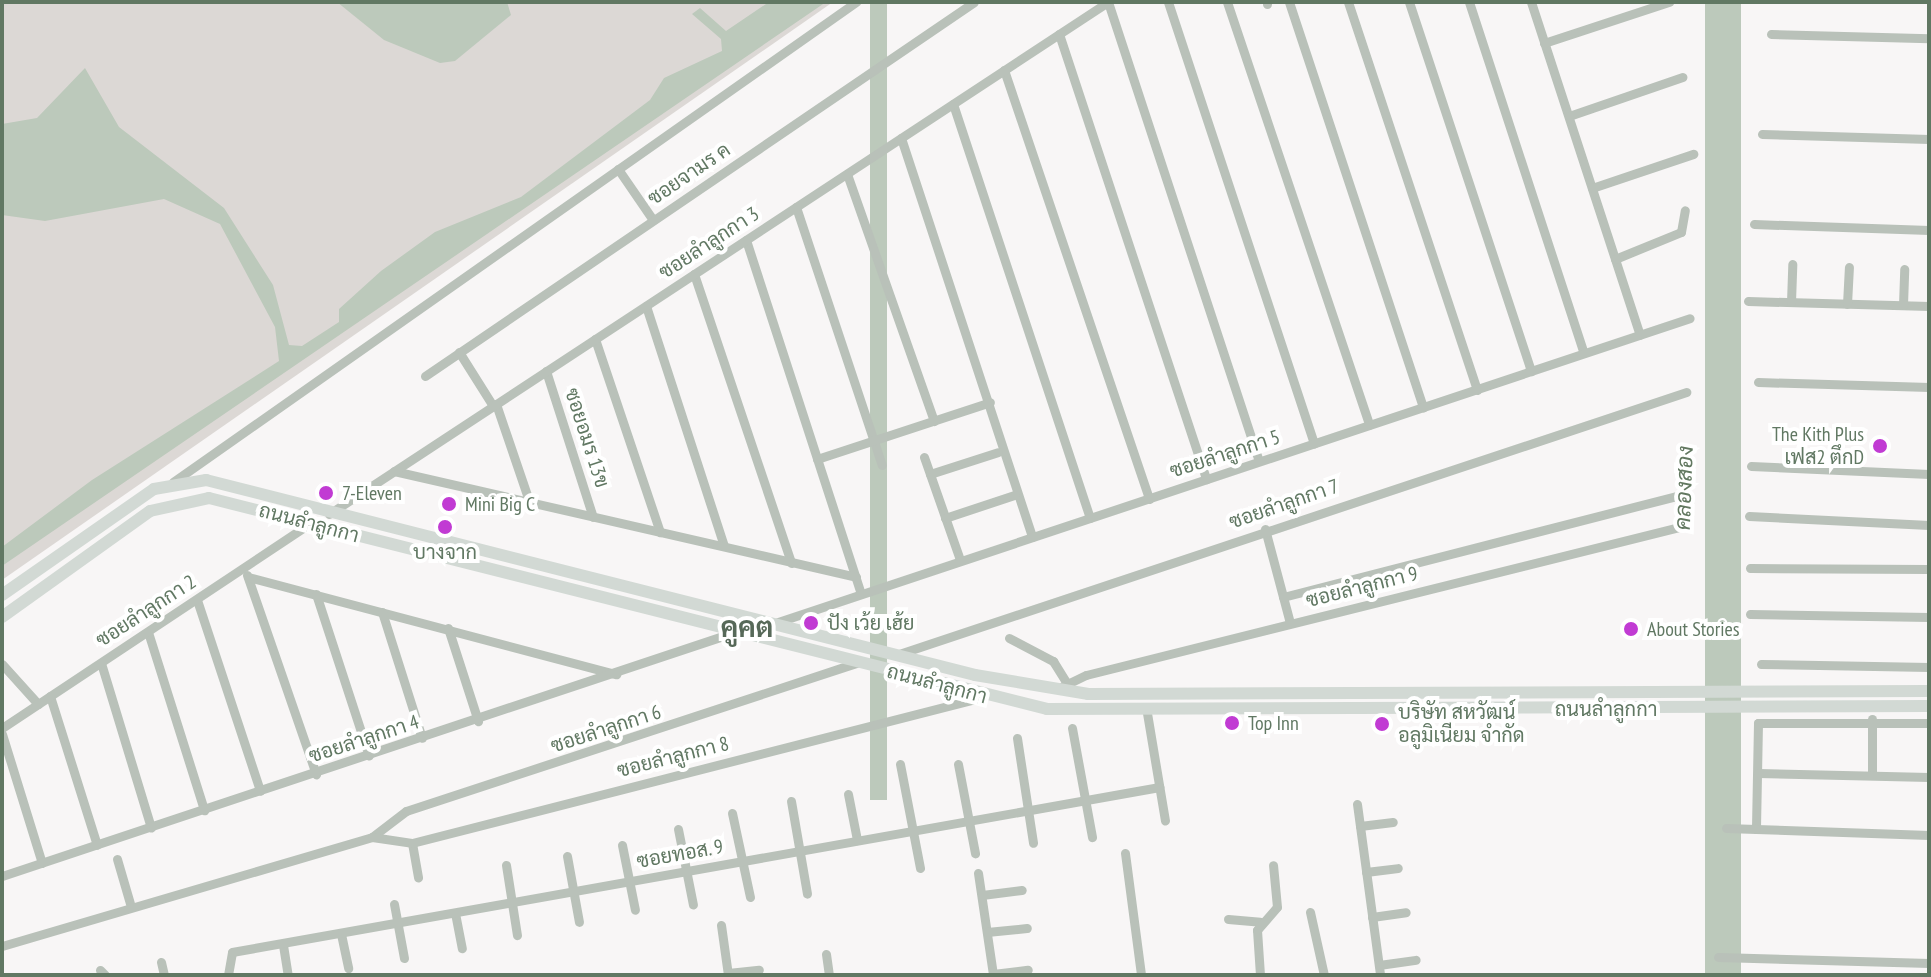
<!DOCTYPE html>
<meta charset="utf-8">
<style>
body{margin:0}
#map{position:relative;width:1931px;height:977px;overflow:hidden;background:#f8f6f6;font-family:"PT Sans Narrow",Sarabun,sans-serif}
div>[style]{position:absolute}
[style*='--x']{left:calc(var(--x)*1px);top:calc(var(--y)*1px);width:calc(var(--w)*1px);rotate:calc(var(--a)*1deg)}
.green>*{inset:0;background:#dcd8d5}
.water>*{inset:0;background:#bcc9bb;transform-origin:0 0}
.minor>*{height:9px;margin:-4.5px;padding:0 4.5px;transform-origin:4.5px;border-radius:4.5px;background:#b9c1b9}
.major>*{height:12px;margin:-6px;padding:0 6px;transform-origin:6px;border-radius:6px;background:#d2d9d4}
.dots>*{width:22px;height:22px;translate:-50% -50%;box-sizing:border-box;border:4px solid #fff;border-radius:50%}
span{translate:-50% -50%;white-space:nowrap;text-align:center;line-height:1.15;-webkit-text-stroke:8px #fff;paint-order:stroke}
.street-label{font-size:20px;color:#617863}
.poi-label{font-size:20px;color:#617863}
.right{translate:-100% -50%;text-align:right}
.left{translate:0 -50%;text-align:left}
.water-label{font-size:22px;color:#627860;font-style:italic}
.district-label{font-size:28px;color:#576959;font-weight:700}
.frame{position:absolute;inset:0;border:4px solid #617863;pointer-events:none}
</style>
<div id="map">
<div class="green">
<i style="clip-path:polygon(2px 2px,833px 2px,2px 580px)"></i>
</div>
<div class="water">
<i style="clip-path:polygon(337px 2px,507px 2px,511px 15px,455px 61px,440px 63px,384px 40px)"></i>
<i style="clip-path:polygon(769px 2px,826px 2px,2px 566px,2px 547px,92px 480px,279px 361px,275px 327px,220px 224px,164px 199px,45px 221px,2px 215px,2px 124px,37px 118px,85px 68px,119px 127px,224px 208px,273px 285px,289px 345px,302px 346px,339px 322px,339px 309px,381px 271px,435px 232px,521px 197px,650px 100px,664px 78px,722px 51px,721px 39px,692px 14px,700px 8px,726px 31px)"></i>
<i style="left:870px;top:2px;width:17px;height:798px"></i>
<i style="left:1705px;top:2px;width:36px;height:974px"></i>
</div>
<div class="minor">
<i style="--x:1168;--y:2;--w:465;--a:71.7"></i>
<i style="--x:1227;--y:2;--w:446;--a:71.4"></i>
<i style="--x:1267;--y:2;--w:2;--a:90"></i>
<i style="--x:1289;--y:2;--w:427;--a:71.7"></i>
<i style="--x:1348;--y:2;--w:409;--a:71.6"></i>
<i style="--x:1409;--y:2;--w:389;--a:71.7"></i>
<i style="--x:1469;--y:2;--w:369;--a:71.9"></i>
<i style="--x:1531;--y:2;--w:350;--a:71.9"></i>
<i style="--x:1059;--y:34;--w:469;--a:71.7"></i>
<i style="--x:1771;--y:34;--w:158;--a:1.5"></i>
<i style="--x:1544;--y:43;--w:132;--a:-18.2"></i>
<i style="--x:1004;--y:70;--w:453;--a:71.3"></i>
<i style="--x:953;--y:104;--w:436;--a:71.7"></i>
<i style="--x:1569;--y:116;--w:120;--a:-19"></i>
<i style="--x:1762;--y:134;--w:167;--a:1.7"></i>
<i style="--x:901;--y:138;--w:420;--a:71.8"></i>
<i style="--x:618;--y:169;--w:62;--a:55.5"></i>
<i style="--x:847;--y:174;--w:262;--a:70.6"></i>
<i style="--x:1592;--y:188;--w:107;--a:-18.6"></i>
<i style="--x:796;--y:207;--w:272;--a:71.6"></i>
<i style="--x:1754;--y:224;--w:175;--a:2"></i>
<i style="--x:746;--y:240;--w:372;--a:72"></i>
<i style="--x:1615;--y:259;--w:71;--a:-22.2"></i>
<i style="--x:1681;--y:232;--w:22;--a:-80"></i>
<i style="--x:694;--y:274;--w:305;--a:71.4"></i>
<i style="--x:1748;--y:301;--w:181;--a:1.6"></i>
<i style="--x:1791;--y:302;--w:38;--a:-88"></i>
<i style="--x:1847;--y:304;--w:37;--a:-87"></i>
<i style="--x:1903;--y:305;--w:36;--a:-88"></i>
<i style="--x:646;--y:306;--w:252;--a:72"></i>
<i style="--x:595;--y:339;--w:204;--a:71.4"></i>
<i style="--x:459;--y:352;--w:64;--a:57.8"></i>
<i style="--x:546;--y:371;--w:153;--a:72.2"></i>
<i style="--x:425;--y:376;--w:664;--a:-34.26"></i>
<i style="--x:1758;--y:382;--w:171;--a:1.7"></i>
<i style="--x:496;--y:404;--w:102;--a:71.2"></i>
<i style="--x:924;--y:457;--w:109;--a:70.7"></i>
<i style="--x:817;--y:459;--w:182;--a:-18.2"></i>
<i style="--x:1751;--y:466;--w:178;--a:2.6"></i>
<i style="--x:394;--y:471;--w:474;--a:12.9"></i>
<i style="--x:930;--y:474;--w:71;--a:-17.9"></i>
<i style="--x:173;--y:482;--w:835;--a:-35.1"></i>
<i style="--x:329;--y:514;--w:932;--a:-33.32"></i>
<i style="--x:1108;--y:2;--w:483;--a:71.8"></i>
<i style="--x:1749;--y:516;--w:180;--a:2.9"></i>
<i style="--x:945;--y:518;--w:73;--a:-18.4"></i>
<i style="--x:1265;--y:529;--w:97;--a:75.1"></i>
<i style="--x:1750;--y:568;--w:179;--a:0.3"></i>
<i style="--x:247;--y:575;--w:211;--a:70.9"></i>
<i style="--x:248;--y:577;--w:381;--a:14.8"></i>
<i style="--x:316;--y:594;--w:170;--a:71.9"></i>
<i style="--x:1283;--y:597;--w:410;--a:-14.4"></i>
<i style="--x:197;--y:600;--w:201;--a:71.7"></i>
<i style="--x:382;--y:612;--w:132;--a:72.4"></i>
<i style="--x:1750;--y:614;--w:179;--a:1"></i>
<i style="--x:775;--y:623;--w:964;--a:-18.43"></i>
<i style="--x:448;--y:628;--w:98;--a:72.1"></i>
<i style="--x:148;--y:632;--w:187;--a:72.5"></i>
<i style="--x:1009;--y:638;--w:50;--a:27.6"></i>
<i style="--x:1053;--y:661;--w:26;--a:58"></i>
<i style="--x:896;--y:655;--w:833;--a:-18.41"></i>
<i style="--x:101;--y:663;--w:172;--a:73.1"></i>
<i style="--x:2;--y:664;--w:54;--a:48"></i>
<i style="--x:1761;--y:664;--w:168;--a:1"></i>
<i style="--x:1057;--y:689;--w:32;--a:-26"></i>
<i style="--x:1086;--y:675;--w:611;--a:-14.01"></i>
<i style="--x:50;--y:696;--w:156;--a:72.5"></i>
<i style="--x:1147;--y:713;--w:109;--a:80.5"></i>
<i style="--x:1872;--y:719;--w:56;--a:90"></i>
<i style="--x:1929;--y:723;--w:171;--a:180"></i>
<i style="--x:1758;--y:723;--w:106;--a:91.1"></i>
<i style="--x:1756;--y:829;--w:173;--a:2"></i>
<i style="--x:2;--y:728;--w:369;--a:-33.6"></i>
<i style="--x:1072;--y:728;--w:111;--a:79.6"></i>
<i style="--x:2;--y:734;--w:135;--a:72.8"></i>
<i style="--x:1017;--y:738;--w:106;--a:81.3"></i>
<i style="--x:900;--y:764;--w:106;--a:79.1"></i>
<i style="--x:958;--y:764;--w:91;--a:79.2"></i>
<i style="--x:1758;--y:773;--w:171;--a:1.3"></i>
<i style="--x:848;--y:794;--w:47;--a:78.9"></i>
<i style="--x:791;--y:801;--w:94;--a:80.2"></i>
<i style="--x:1357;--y:804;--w:173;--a:82.3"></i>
<i style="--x:732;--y:813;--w:86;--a:77.9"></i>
<i style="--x:1360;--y:826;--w:33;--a:-7"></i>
<i style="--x:1726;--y:828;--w:30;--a:2"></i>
<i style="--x:678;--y:829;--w:77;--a:78.8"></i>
<i style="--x:372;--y:837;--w:43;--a:-37.4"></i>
<i style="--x:406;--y:811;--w:475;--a:-18.2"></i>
<i style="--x:412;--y:843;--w:35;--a:80"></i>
<i style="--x:622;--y:845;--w:66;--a:78.7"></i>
<i style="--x:1125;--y:853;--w:123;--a:82.5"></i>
<i style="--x:567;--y:856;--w:67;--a:79.7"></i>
<i style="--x:117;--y:859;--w:50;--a:73.7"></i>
<i style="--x:506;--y:865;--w:71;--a:81.1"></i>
<i style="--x:1366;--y:872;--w:32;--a:-7"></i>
<i style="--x:978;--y:873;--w:103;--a:81.6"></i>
<i style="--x:2;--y:876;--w:773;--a:-18.41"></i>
<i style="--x:982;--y:895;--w:40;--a:-7.1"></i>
<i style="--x:394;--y:904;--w:55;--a:79.5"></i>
<i style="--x:1310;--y:912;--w:65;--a:77.5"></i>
<i style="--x:455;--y:913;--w:36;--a:79"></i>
<i style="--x:1372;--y:917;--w:34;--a:-8"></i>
<i style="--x:1228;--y:919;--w:32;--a:5"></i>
<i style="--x:721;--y:925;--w:50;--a:82"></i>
<i style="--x:987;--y:932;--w:40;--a:-5.7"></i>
<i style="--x:341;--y:934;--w:35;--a:78"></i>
<i style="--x:283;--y:945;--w:30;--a:81"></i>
<i style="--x:2;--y:946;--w:386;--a:-16.4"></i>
<i style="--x:372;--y:837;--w:40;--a:8.5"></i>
<i style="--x:412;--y:843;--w:589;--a:-14.34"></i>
<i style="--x:826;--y:954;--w:21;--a:82"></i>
<i style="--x:1718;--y:957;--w:211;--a:1.6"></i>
<i style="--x:161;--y:962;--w:13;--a:77"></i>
<i style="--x:1379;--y:965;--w:37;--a:-8"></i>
<i style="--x:100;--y:970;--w:7;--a:45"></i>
<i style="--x:728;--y:973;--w:31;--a:-6"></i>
<i style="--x:993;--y:974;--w:35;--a:-7"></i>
<i style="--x:228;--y:975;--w:23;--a:-80"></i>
<i style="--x:232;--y:952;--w:942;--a:-10.09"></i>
<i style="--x:1260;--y:975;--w:45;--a:-93.8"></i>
<i style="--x:1257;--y:930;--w:30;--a:-49"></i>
<i style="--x:1277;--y:907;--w:42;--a:-95.4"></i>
</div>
<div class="major">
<i style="--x:2;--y:595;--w:185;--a:-34.9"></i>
<i style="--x:154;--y:489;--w:53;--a:-9.8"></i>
<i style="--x:206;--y:480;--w:793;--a:14.23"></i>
<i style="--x:975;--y:675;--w:115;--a:9.5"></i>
<i style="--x:1088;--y:694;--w:841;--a:-0.2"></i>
<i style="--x:2;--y:617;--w:182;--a:-35.6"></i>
<i style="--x:150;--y:511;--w:60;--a:-12.4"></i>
<i style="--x:209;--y:498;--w:864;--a:14.13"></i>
<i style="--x:1047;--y:709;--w:882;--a:-0.19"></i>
</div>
<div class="dots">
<i style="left:1880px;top:446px;background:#c13bd3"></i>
<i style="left:326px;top:493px;background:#c13bd3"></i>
<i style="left:449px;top:504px;background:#c13bd3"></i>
<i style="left:445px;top:527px;background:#c13bd3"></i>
<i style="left:811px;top:623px;background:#c13bd3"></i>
<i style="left:1631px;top:629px;background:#c13bd3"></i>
<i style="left:1232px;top:723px;background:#c13bd3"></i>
<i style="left:1382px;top:724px;background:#c13bd3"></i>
</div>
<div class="street-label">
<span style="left:689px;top:174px;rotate:-34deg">ซอยจามร ค</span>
<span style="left:709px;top:243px;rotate:-33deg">ซอยลำลูกกา 3</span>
<span style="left:587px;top:438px;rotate:72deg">ซอยอมร 13ข</span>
<span style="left:1225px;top:454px;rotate:-18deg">ซอยลำลูกกา 5</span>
<span style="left:1284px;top:504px;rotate:-19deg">ซอยลำลูกกา 7</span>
<span style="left:309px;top:523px;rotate:15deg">ถนนลำลูกกา</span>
<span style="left:1362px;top:587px;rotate:-14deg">ซอยลำลูกกา 9</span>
<span style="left:146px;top:611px;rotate:-33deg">ซอยลำลูกกา 2</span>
<span style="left:937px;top:684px;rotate:15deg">ถนนลำลูกกา</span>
<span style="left:1606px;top:709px">ถนนลำลูกกา</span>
<span style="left:606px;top:729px;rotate:-18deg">ซอยลำลูกกา 6</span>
<span style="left:364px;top:739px;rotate:-18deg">ซอยลำลูกกา 4</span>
<span style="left:673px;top:757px;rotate:-14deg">ซอยลำลูกกา 8</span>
<span style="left:680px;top:854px;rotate:-10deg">ซอยทอส. 9</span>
</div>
<div class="poi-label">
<span class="right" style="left:1864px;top:446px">The Kith Plus<br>เฟส2 ตึกD</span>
<span class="left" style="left:342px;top:493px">7-Eleven</span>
<span class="left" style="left:465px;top:504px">Mini Big C</span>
<span style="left:445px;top:552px">บางจาก</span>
<span class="left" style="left:827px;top:623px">ปัง เว้ย เฮ้ย</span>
<span class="left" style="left:1647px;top:629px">About Stories</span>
<span class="left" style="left:1398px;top:724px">บริษัท สหวัฒน์<br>อลูมิเนียม จำกัด</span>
<span class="left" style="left:1248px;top:723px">Top Inn</span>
</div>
<div class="water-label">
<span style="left:1684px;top:488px;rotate:-88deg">คลองสอง</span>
</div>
<div class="district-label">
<span style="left:747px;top:627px">คูคต</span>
</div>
<div class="frame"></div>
</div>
